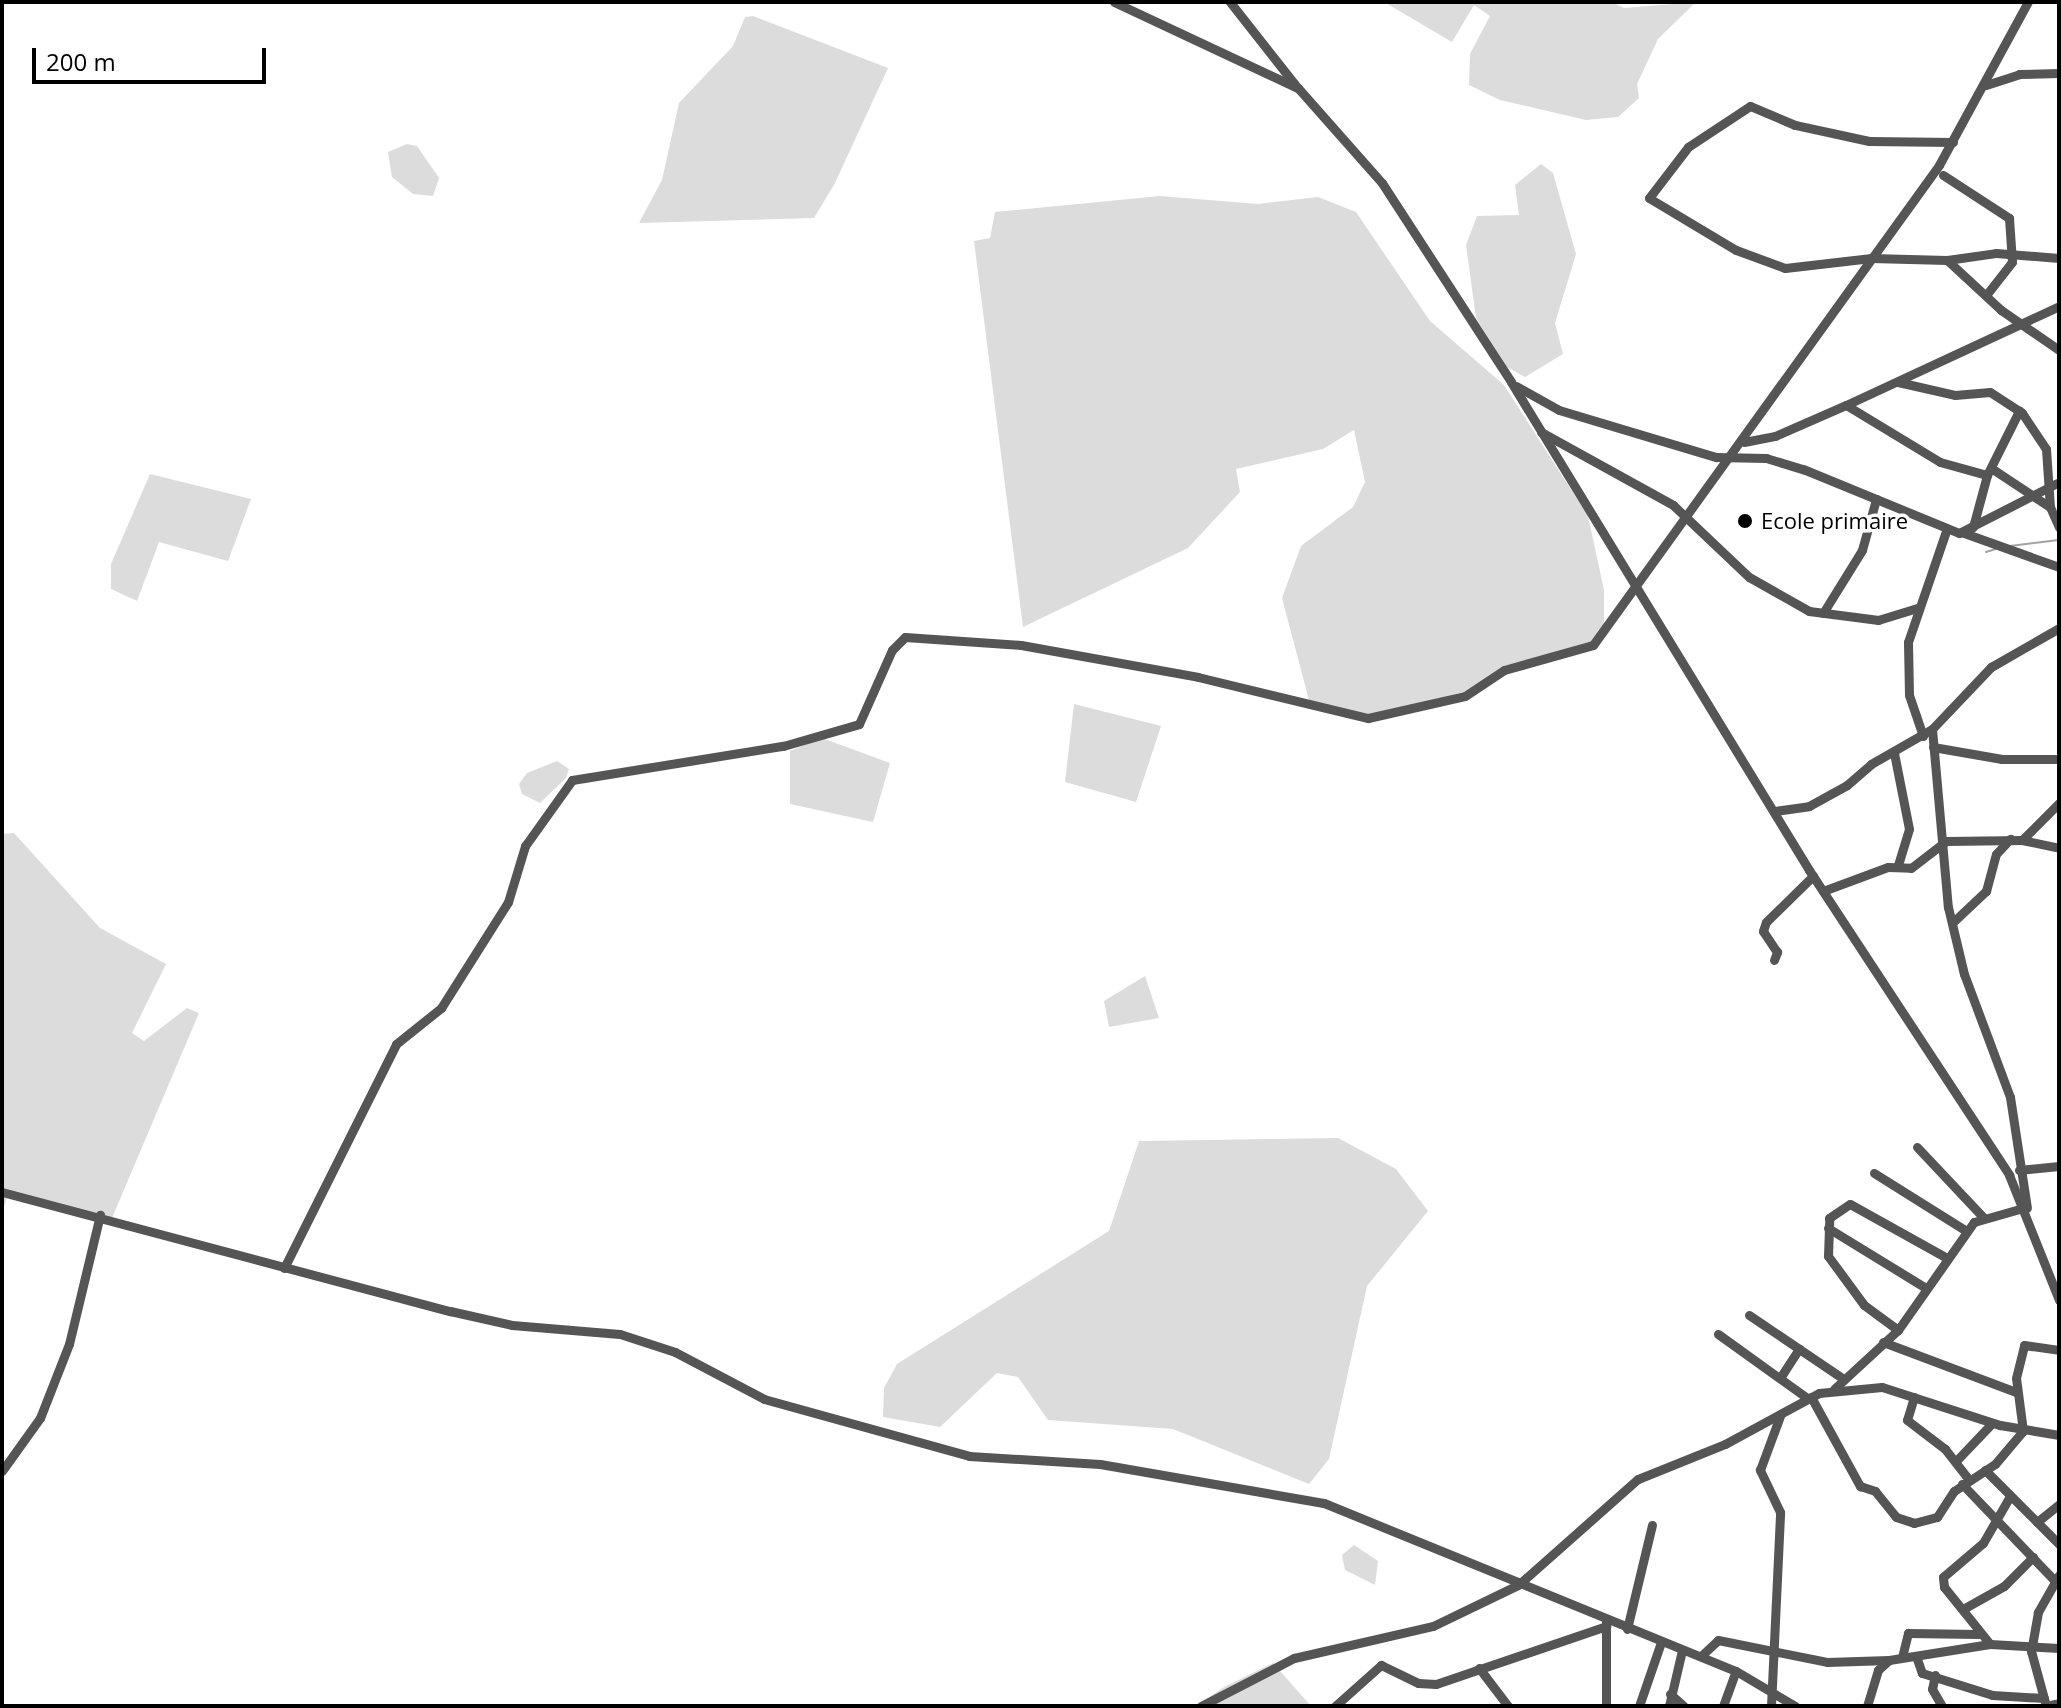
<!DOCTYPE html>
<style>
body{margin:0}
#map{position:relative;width:2061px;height:1708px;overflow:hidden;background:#fff;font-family:"Open Sans",sans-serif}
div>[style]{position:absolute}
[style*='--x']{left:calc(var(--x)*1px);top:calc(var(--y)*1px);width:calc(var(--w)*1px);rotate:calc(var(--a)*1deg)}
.green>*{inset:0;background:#dcdcdc}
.stream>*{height:2px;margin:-1px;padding:0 1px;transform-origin:1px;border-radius:1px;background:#a3a3a3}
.minor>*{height:9px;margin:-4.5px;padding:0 4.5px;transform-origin:4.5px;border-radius:4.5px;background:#555}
.dots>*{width:22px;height:22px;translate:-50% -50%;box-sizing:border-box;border:4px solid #fff;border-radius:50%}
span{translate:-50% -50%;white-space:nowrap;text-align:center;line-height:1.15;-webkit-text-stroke:7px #fff;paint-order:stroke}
.poi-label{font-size:22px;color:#000}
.left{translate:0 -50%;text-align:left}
.frame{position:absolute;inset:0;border:4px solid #000;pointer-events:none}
.scale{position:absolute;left:32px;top:48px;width:234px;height:36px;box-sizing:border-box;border:4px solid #000;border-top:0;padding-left:10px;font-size:24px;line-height:28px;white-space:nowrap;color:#000;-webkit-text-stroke:6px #fff;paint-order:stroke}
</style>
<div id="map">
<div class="green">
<i style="clip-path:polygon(1384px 2px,1612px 2px,1624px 8px,1696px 2px,1658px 39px,1637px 84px,1639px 98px,1618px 117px,1586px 120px,1500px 100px,1469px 85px,1470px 54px,1490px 16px,1474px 5px,1452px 42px)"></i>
<i style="clip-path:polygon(753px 16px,888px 68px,835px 183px,814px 218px,639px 223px,662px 180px,679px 103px,733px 46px,745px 17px)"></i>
<i style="clip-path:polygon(407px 144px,417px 146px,439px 178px,433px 196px,413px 194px,392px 177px,388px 152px)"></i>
<i style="clip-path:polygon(1541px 164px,1553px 173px,1576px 254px,1555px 323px,1563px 354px,1525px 377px,1507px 367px,1476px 318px,1466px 245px,1477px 216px,1519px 215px,1515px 185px)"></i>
<i style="clip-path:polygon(1160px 196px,1258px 204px,1318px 197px,1356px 212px,1430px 321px,1504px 385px,1588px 516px,1604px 590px,1604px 627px,1591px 644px,1503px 669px,1478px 688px,1368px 717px,1310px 704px,1282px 598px,1301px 546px,1353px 507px,1365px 482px,1354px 430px,1323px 449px,1236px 469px,1240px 492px,1188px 548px,1023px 627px,974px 241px,990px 238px,995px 212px)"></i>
<i style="clip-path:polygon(150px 474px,251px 499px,228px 561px,159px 542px,137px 601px,111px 589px,111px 564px)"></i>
<i style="clip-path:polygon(1074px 704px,1161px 726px,1136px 802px,1065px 782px)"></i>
<i style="clip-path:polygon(822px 738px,890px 763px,873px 822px,790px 804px,790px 751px)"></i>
<i style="clip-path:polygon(557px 761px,569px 769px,566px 778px,540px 803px,522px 794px,519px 784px,527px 773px)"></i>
<i style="clip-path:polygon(14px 833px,100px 928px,166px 964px,132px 1033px,144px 1041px,187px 1008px,199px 1013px,112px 1218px,8px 1194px,2px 1213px,2px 834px)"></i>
<i style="clip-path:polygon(1145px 976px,1159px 1018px,1109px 1027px,1104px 1001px)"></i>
<i style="clip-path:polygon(1338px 1138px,1396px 1169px,1428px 1211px,1367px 1286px,1329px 1459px,1309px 1484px,1173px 1429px,1048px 1420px,1018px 1377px,997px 1373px,940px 1427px,883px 1417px,884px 1388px,897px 1364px,1109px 1231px,1139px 1141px)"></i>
<i style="clip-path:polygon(1354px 1545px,1378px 1561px,1375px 1585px,1345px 1570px,1342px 1555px)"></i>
<i style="clip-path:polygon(1273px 1663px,1311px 1706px,1196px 1706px,1224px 1687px)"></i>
</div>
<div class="stream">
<i style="--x:2010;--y:546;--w:49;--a:-7"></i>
<i style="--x:1986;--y:552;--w:10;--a:-17"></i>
</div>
<div class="minor">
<i style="--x:1114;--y:2;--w:203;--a:25.1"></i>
<i style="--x:1298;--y:88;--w:127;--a:48.5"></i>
<i style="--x:1382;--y:183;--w:237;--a:57"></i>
<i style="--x:1511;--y:382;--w:572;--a:58.59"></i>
<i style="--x:1809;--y:870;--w:365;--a:56.7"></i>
<i style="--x:2009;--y:1175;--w:135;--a:68.2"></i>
<i style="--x:1230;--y:2;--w:108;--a:51.8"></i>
<i style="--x:1986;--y:85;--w:35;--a:-18"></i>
<i style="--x:2019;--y:74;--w:40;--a:-1.4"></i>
<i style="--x:1953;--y:142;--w:84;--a:-179.3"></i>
<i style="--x:1869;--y:141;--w:76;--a:-167.8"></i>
<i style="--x:1795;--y:125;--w:49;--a:-157.1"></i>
<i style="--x:1750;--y:106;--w:74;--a:146.5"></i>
<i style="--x:1688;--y:147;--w:64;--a:127.4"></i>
<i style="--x:1649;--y:198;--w:101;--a:30.9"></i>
<i style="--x:1736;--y:250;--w:52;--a:20.2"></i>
<i style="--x:1785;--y:268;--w:87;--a:-6.6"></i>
<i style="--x:1871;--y:258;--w:76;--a:1.5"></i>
<i style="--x:1947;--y:260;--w:74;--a:42.8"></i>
<i style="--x:2001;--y:310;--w:70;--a:34.6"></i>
<i style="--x:1943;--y:175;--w:79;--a:33.1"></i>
<i style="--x:2009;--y:218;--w:44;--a:86.1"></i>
<i style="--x:2012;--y:262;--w:41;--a:128"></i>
<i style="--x:1947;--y:260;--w:49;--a:-8.1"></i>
<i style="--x:1996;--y:253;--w:63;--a:4.5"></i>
<i style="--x:1898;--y:382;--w:58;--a:12.8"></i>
<i style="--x:1955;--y:395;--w:35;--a:-5"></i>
<i style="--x:1990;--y:392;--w:38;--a:33"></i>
<i style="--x:2022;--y:413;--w:43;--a:56.3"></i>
<i style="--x:2046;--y:449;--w:58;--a:86.1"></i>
<i style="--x:2050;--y:507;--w:22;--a:66"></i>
<i style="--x:1516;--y:386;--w:49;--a:29.2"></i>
<i style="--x:1559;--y:410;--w:164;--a:16.7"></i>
<i style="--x:1716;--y:457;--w:50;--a:1.1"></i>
<i style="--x:1766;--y:458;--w:39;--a:17"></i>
<i style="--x:1803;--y:469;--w:169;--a:22.3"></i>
<i style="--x:1959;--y:533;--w:112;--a:-27"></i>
<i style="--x:1846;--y:405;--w:110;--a:31.2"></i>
<i style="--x:1940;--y:462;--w:49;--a:15.5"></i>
<i style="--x:1541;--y:432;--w:151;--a:28.9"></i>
<i style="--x:1673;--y:505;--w:105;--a:43.5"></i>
<i style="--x:1749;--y:577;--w:69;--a:29.5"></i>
<i style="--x:1809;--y:611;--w:70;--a:7.4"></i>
<i style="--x:1878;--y:620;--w:41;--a:-17.1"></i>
<i style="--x:1744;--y:442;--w:32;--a:-11"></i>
<i style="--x:1775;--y:436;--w:77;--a:-23.6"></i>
<i style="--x:1846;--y:405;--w:235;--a:-24.9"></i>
<i style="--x:1991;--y:468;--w:71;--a:33.5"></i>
<i style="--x:1973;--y:527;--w:54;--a:-74.9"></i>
<i style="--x:1987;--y:475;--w:72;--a:-63.4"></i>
<i style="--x:1964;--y:533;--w:101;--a:19.7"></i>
<i style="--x:1823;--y:613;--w:74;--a:-58.2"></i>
<i style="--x:1862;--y:550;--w:53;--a:-74.6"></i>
<i style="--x:1932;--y:729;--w:179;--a:84.9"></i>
<i style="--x:1948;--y:907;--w:69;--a:76.6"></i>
<i style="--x:1964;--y:974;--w:131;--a:69.5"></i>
<i style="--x:2010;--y:1097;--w:112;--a:81.3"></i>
<i style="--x:1923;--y:736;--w:43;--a:-108.9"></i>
<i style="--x:1909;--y:695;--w:53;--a:-91.1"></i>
<i style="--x:1908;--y:642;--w:120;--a:-71.1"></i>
<i style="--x:1933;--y:747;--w:70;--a:9.9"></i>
<i style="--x:2002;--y:759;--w:57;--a:0"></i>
<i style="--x:1894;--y:753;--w:77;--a:78.8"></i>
<i style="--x:1909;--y:829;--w:38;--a:107"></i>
<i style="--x:1775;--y:811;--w:34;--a:-8"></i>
<i style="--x:1809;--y:806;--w:43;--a:-28.9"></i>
<i style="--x:1847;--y:785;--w:32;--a:-41"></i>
<i style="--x:1871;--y:764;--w:70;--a:-29.8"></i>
<i style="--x:1932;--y:729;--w:86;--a:-46.4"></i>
<i style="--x:1991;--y:667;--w:78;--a:-29.8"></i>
<i style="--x:2022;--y:840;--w:38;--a:12"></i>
<i style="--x:1823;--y:891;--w:69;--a:-20.3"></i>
<i style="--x:1888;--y:867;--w:23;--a:2"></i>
<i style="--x:1911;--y:868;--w:44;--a:-37.6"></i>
<i style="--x:1946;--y:841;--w:76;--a:-0.8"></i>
<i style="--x:2022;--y:840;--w:52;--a:-45"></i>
<i style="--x:1952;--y:923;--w:47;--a:-43.3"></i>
<i style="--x:1986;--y:891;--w:38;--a:-75"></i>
<i style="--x:1996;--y:854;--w:21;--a:-47"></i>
<i style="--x:1774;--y:960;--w:9;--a:-69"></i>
<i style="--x:1777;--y:952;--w:25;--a:-124"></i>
<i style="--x:1763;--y:931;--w:9;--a:-72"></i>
<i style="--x:1766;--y:922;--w:66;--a:-44.4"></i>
<i style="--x:1917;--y:1147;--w:98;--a:46.7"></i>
<i style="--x:2019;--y:1170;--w:40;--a:-5.7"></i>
<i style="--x:1874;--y:1173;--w:107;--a:32.1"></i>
<i style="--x:2;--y:1192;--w:464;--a:14.9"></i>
<i style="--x:450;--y:1311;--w:64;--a:12.7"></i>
<i style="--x:512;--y:1325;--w:108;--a:4.8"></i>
<i style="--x:620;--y:1334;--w:58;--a:18.1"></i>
<i style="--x:675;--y:1352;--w:101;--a:27.8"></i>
<i style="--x:764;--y:1399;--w:213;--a:15.5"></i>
<i style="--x:969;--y:1456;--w:131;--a:3.5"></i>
<i style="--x:1100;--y:1464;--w:227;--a:9.9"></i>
<i style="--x:1324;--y:1503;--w:445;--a:22.2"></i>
<i style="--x:1736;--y:1671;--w:69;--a:30.7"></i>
<i style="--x:1828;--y:1228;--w:115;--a:31.5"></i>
<i style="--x:284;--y:1268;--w:250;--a:-63.4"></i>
<i style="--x:396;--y:1044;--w:58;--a:-38.7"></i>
<i style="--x:441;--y:1008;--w:125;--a:-57.7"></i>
<i style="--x:508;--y:902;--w:59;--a:-73.1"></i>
<i style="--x:525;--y:846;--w:81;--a:-54.5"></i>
<i style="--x:572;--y:780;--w:214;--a:-9.2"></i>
<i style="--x:783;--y:746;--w:79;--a:-16.1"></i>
<i style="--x:859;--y:724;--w:81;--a:-66"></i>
<i style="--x:892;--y:650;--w:18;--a:-45"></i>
<i style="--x:905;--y:637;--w:116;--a:3.9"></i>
<i style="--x:1021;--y:645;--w:180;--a:10.2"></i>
<i style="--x:1198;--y:677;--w:175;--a:13.6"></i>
<i style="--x:1368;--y:718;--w:99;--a:-12.8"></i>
<i style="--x:1465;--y:696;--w:47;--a:-33.7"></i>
<i style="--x:1504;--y:670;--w:92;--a:-15.7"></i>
<i style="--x:1593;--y:645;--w:592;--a:-54.21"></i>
<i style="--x:1939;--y:165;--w:186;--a:-61.4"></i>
<i style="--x:1749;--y:1315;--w:112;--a:34.1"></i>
<i style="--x:1898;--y:1330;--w:42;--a:-143.7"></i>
<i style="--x:1864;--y:1305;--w:61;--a:-126.3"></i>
<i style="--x:1828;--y:1256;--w:38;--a:-88"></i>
<i style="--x:1829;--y:1218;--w:25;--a:-34"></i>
<i style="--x:1850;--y:1204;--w:111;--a:29.1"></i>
<i style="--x:1718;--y:1334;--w:110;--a:35.7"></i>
<i style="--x:1883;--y:1342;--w:142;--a:20.6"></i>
<i style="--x:1780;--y:1378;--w:35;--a:-57"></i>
<i style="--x:1834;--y:1389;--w:87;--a:-42.7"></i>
<i style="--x:1898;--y:1330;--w:132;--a:-54.9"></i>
<i style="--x:1974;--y:1222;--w:51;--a:-15.9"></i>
<i style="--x:1811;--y:1397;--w:102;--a:61.2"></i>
<i style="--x:1860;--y:1486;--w:16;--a:18"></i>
<i style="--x:1875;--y:1491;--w:33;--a:51"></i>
<i style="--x:1896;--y:1517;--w:19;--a:18"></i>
<i style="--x:1914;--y:1523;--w:24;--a:-15"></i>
<i style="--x:1937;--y:1517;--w:31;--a:-57"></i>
<i style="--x:1954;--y:1491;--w:49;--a:-33.4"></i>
<i style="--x:1995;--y:1464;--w:43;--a:-49.7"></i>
<i style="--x:2023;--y:1431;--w:53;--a:-97.5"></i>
<i style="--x:2016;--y:1378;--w:34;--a:-76"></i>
<i style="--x:2024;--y:1345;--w:35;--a:8"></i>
<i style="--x:1914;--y:1397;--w:24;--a:107"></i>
<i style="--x:1907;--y:1420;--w:48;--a:37.3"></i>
<i style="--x:1945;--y:1449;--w:39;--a:52"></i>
<i style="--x:1956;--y:1461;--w:52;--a:-46.5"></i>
<i style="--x:1985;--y:1470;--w:105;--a:45"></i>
<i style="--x:2;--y:1471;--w:65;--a:-54.4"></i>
<i style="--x:40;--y:1418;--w:79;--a:-68.6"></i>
<i style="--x:69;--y:1344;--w:133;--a:-76.5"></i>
<i style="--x:1962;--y:1484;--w:136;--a:46.2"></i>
<i style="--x:2037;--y:1522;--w:28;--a:-39"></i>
<i style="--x:2059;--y:1575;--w:43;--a:119.6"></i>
<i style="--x:2038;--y:1612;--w:40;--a:100"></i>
<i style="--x:2031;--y:1651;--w:57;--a:74.7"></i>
<i style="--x:2046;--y:1706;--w:13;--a:-13"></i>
<i style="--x:1963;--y:1609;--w:47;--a:-29.3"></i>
<i style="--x:2004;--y:1586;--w:41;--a:-45"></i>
<i style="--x:1606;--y:1621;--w:85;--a:90"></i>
<i style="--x:1627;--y:1629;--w:107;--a:-76.5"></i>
<i style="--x:1990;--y:1644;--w:73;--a:-128.9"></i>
<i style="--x:1944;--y:1587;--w:10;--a:-96"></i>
<i style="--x:1943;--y:1577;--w:52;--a:-40.4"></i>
<i style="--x:1983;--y:1543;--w:54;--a:-60.1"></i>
<i style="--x:1701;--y:1656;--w:23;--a:-43"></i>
<i style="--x:1718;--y:1640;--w:111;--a:11.4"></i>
<i style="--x:1827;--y:1662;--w:62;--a:-1.8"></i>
<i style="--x:1916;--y:1656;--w:18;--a:71"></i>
<i style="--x:1922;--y:1673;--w:73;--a:17.4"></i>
<i style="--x:1992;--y:1695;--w:52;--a:3.3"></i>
<i style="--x:1902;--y:1657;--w:25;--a:-76"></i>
<i style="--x:1908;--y:1633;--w:70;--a:0.8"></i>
<i style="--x:1479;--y:1668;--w:48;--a:52.7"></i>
<i style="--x:1935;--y:1675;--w:14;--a:102"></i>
<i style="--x:1932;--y:1689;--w:20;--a:60"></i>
<i style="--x:1670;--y:1694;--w:18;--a:41"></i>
<i style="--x:1201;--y:1706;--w:105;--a:-27.3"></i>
<i style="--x:1294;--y:1658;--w:143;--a:-13"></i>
<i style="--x:1433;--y:1626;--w:94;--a:-25.8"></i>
<i style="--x:1518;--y:1585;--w:160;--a:-41.5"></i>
<i style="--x:1638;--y:1479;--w:94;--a:-21.9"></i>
<i style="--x:1725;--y:1444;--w:107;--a:-28.5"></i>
<i style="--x:1819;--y:1393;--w:63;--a:-5.4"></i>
<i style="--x:1882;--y:1387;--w:124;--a:17.9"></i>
<i style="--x:2000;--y:1425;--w:60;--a:9.6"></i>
<i style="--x:1335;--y:1706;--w:62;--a:-41.7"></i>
<i style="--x:1381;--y:1665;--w:41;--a:25.9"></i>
<i style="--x:1418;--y:1683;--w:18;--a:3"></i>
<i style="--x:1436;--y:1684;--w:180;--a:-18.8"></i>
<i style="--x:1639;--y:1706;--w:68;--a:-71"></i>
<i style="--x:1669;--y:1706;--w:57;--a:-76.9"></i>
<i style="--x:1723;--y:1706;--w:37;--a:-70"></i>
<i style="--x:1771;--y:1706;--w:194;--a:-87.3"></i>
<i style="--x:1780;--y:1512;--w:47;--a:-115.5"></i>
<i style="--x:1760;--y:1470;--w:58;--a:-69.7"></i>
<i style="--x:1867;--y:1706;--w:38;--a:-73"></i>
<i style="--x:1878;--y:1670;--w:15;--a:-42"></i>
<i style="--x:1889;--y:1660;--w:102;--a:-9"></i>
<i style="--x:1990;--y:1644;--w:69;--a:3.3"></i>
</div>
<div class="dots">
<i style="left:1745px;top:521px;background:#000"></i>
</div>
<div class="poi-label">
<span class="left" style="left:1761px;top:521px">Ecole primaire</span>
</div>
<div class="frame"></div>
<div class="scale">200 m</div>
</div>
